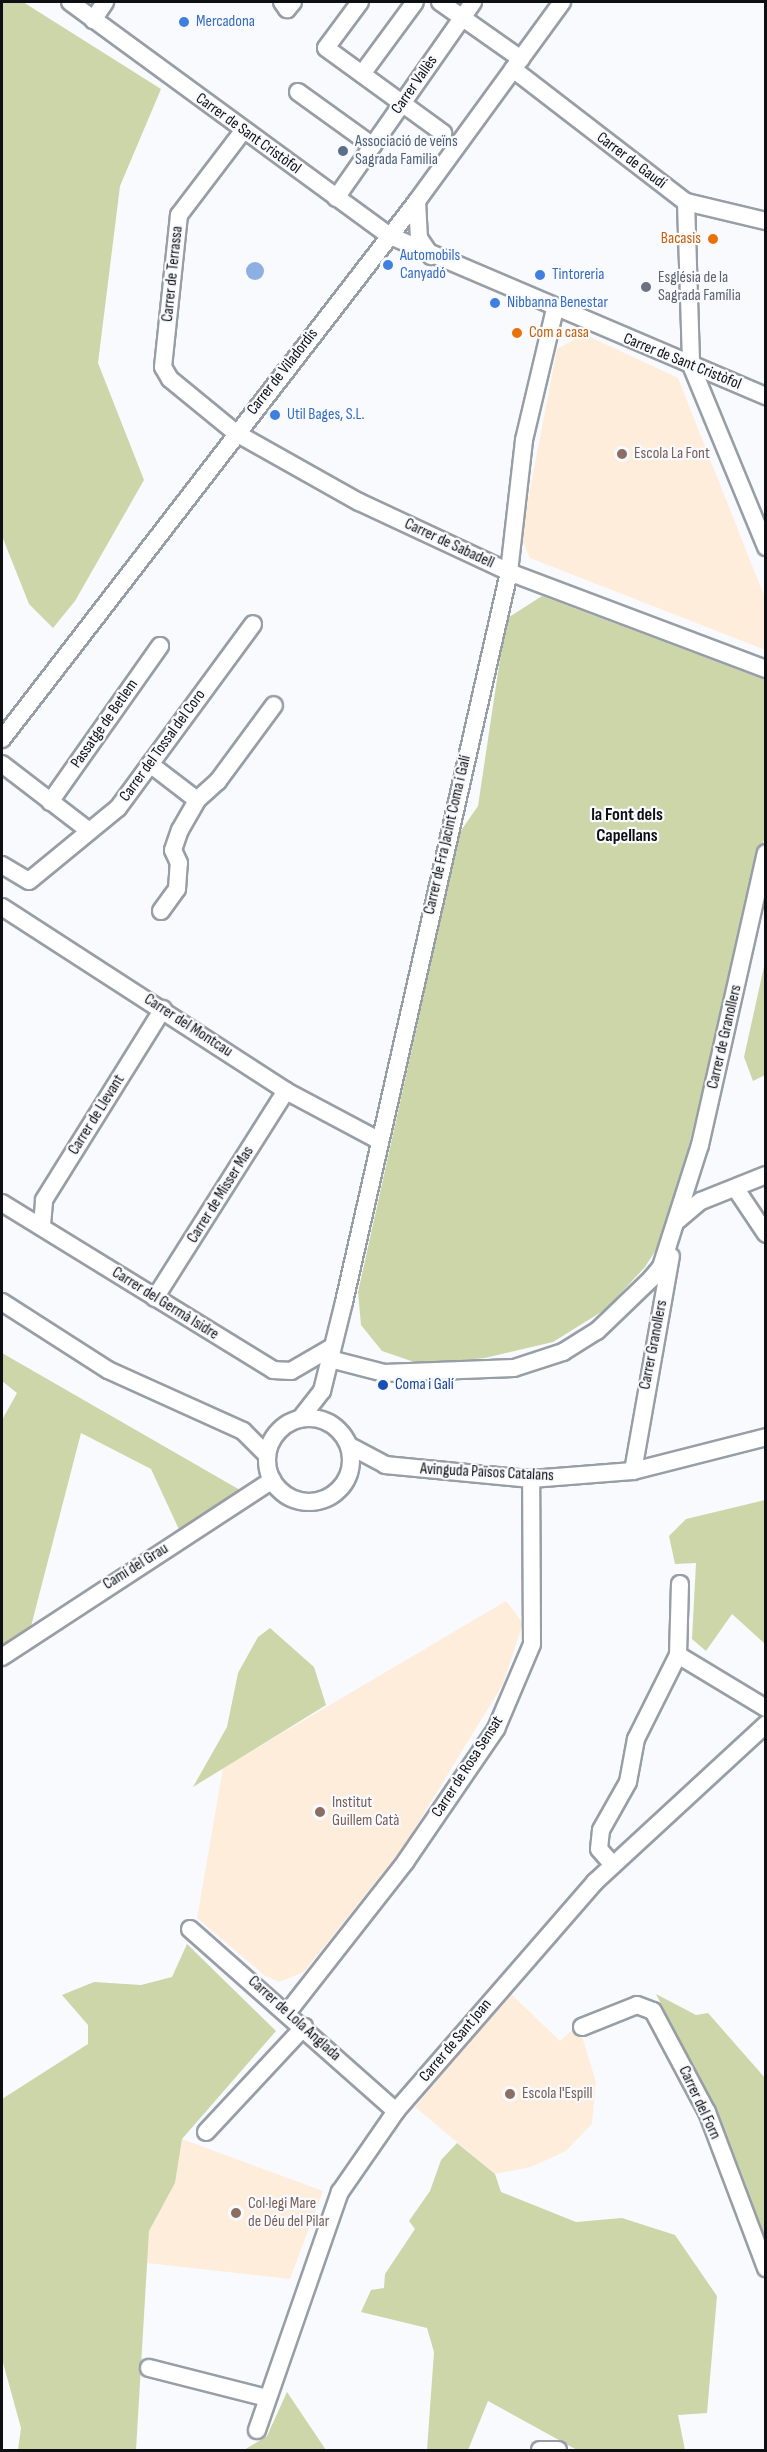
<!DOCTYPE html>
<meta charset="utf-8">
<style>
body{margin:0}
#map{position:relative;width:767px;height:2452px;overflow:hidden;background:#f8fafe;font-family:"Sofia Sans Condensed",sans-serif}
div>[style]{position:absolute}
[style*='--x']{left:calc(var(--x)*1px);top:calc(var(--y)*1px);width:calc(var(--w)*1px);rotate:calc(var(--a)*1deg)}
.education>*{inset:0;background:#ffeddc}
.green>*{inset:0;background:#ccd6a9}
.water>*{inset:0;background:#8eafe2}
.round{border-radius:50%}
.roads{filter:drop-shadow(2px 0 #989ea6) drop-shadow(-2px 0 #989ea6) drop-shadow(0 2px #989ea6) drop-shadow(0 -2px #989ea6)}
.minor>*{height:16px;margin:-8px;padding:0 8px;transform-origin:8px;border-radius:8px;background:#fff}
.minor>.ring{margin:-8px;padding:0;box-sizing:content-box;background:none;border:16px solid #fff;border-radius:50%}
.dots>*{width:16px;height:16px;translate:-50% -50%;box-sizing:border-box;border:3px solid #f8fafe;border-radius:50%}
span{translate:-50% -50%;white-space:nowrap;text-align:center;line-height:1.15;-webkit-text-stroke:4.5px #f8fafe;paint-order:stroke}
.shop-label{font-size:16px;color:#366cbe}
.left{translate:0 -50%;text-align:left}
.street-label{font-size:16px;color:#0d0f12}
.service-label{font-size:16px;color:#4e5e75}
.food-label{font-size:16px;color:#c56008}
.right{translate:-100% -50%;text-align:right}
.worship-label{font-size:16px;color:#5b616d}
.education-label{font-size:16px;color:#785e54}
.transit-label{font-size:16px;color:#164399}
.neighbourhood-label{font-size:18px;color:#0d0f12;font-weight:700}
.frame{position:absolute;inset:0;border:3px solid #0d0f12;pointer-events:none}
</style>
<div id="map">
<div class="education">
<i style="clip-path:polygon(584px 334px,678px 378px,765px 598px,765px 650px,530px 558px,521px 537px,557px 349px)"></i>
<i style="clip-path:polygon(506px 1601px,523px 1623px,503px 1684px,404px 1846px,304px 1972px,279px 1982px,264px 1975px,197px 1918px,223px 1768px)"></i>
<i style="clip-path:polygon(509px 1992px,560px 2041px,572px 2030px,582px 2036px,596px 2082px,592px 2124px,566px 2151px,531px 2167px,495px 2174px,415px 2107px)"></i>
<i style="clip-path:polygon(182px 2139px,323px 2191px,290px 2279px,146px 2263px,149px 2231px,175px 2183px)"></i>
</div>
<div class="green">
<i style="clip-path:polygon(2px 2px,23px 2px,161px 89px,120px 186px,98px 363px,144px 480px,75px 601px,53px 628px,29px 604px,2px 536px)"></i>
<i style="clip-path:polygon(542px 596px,765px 680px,765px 835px,668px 1231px,645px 1267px,606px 1309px,553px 1342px,485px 1358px,420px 1364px,382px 1351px,361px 1325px,358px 1292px,460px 832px,478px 806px,506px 619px)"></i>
<i style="clip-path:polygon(765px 962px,765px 1075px,753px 1081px,744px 1057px)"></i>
<i style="clip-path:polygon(2px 1353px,247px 1494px,183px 1538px,151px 1469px,81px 1433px,28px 1638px,2px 1653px,2px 1420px,17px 1393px,2px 1381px)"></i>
<i style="clip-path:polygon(765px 1500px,765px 1644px,732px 1614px,706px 1651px,692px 1639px,696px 1563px,675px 1564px,669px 1536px,686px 1519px)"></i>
<i style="clip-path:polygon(270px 1628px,314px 1667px,326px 1705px,193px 1787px,227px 1727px,238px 1673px,258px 1637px)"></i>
<i style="clip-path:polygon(187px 1944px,276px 2031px,182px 2139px,175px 2183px,149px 2231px,136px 2450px,18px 2450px,21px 2428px,2px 2359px,2px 2099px,88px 2044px,88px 2025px,62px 1995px,94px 1982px,141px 1985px,172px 1977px)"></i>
<i style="clip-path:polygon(656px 1994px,696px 2015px,708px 2013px,765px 2078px,765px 2247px,710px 2100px)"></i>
<i style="clip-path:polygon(457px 2143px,495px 2174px,501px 2192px,576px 2222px,622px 2218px,675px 2235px,717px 2296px,707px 2413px,678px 2415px,685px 2450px,577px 2450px,488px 2401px,468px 2450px,427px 2450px,434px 2352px,427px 2328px,361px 2312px,371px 2290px,384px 2288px,385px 2274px,415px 2229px,409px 2221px,430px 2191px,441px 2160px)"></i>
<i style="clip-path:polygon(287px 2392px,326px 2450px,244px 2450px,267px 2436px)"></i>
</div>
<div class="water">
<i class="round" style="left:246px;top:262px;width:18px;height:18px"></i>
</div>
<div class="roads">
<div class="minor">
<i style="--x:70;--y:2;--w:394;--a:36.2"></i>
<i style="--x:388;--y:235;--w:411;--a:23.1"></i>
<i style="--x:282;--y:2;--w:9;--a:54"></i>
<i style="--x:287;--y:9;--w:9;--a:-49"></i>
<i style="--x:360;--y:2;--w:57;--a:126.5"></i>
<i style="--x:326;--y:48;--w:145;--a:36"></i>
<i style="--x:440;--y:2;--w:99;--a:35.1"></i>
<i style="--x:93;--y:20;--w:22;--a:-56"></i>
<i style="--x:513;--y:69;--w:218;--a:37.6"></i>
<i style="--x:686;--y:202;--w:82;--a:13.4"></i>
<i style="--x:362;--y:74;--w:89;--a:-53.6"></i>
<i style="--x:298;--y:92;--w:92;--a:35.8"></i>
<i style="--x:243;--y:131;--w:106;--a:127.3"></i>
<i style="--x:179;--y:215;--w:153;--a:96"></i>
<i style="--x:163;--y:367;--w:14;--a:60"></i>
<i style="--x:170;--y:379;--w:85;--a:39.3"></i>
<i style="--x:236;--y:433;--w:141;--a:29.3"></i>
<i style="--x:359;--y:502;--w:166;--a:25"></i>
<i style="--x:509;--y:572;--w:275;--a:20.7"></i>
<i style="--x:336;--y:198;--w:239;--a:-55"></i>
<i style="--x:417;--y:201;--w:37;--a:87"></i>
<i style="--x:419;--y:238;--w:22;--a:56"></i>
<i style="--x:686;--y:202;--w:163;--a:88.2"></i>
<i style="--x:691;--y:365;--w:197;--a:67.6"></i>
<i style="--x:2;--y:739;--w:679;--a:-52.35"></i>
<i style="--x:417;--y:201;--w:246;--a:-53.9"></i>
<i style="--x:2;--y:764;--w:108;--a:37.5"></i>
<i style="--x:150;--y:764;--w:59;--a:37.5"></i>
<i style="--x:50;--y:802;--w:191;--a:-54.8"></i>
<i style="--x:2;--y:865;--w:31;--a:31"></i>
<i style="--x:29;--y:881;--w:115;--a:-39.4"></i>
<i style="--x:118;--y:808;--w:228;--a:-53.7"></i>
<i style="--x:2;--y:907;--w:338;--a:32.9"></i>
<i style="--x:286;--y:1091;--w:104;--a:28"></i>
<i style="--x:161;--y:911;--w:27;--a:-54"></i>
<i style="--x:177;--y:889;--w:26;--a:-86"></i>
<i style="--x:179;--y:863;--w:14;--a:-115"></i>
<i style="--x:173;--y:850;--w:21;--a:-71"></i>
<i style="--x:180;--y:830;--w:34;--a:-60"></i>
<i style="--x:197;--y:800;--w:28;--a:-42"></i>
<i style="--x:218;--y:781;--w:94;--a:-53.6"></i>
<i style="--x:736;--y:1189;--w:54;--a:56.3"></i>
<i style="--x:2;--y:1203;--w:318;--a:31.6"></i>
<i style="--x:273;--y:1370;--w:18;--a:3"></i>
<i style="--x:291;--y:1371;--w:48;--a:-30.3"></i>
<i style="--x:678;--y:1220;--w:30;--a:-40"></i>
<i style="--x:701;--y:1201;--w:70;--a:-21.8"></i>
<i style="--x:42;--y:1225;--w:25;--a:-85"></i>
<i style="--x:44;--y:1200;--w:225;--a:-58.1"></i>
<i style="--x:155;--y:1298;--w:245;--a:-57.7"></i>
<i style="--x:2;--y:1302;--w:126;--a:32.7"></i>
<i style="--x:108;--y:1370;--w:148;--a:24.3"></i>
<i style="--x:243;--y:1431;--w:34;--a:45"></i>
<i style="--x:330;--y:1359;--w:56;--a:14.5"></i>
<i style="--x:384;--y:1373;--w:130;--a:-2.2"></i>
<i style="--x:514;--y:1368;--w:52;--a:-18.1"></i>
<i style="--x:563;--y:1352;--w:40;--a:-32"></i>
<i style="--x:597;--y:1331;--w:75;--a:-43.9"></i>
<i style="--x:651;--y:1279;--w:16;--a:-50"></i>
<i style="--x:661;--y:1267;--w:128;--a:-72.3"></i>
<i style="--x:700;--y:1145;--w:299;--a:-77.3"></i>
<i class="ring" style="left:267px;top:1418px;width:68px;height:68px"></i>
<i style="--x:300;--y:1419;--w:36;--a:-52"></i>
<i style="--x:322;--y:1391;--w:92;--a:-76.1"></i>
<i style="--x:344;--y:1302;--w:748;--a:-77.26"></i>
<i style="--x:509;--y:572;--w:133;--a:-83.5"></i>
<i style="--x:524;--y:440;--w:135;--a:-76.7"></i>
<i style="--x:350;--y:1446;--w:40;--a:28"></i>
<i style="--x:385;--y:1465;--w:147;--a:5.5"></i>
<i style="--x:531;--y:1479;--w:102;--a:-4.5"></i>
<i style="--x:633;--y:1471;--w:137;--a:-14.3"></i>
<i style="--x:633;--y:1471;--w:218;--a:-80"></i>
<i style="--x:678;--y:1655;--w:103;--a:31.1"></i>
<i style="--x:2;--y:1657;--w:323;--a:-33.2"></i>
<i style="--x:613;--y:1865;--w:21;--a:-131"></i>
<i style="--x:599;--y:1849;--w:19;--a:-84"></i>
<i style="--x:601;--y:1830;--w:55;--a:-60.6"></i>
<i style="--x:628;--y:1782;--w:44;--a:-79.5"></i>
<i style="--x:636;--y:1739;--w:94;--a:-63.4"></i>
<i style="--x:678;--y:1655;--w:71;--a:-88.4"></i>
<i style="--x:190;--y:1929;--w:275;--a:41.5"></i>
<i style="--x:287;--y:2013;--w:193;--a:-51.9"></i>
<i style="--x:406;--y:1861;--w:160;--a:-55.7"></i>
<i style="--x:496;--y:1729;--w:92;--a:-67"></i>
<i style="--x:532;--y:1644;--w:165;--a:-90.3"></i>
<i style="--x:582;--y:2027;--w:59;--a:-21.8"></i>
<i style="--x:637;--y:2005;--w:17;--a:21"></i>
<i style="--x:653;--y:2011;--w:115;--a:61.9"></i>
<i style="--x:707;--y:2112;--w:167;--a:69.3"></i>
<i style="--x:206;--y:2132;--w:144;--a:-47"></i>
<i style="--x:149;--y:2368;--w:122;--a:14.3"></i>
<i style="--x:257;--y:2430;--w:252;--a:-70.8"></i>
<i style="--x:340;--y:2192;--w:98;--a:-55.3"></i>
<i style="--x:396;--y:2111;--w:303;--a:-49"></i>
<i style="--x:595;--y:1882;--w:233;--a:-42.7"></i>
<i style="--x:540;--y:2450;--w:18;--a:0"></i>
</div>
</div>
<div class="dots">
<i style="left:184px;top:22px;background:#3f7fe0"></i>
<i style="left:343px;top:151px;background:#5c6f8a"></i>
<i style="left:713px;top:239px;background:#e8710a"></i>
<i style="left:388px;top:265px;background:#3f7fe0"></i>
<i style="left:540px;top:275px;background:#3f7fe0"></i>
<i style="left:646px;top:287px;background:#6b7280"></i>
<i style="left:495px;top:303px;background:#3f7fe0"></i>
<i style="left:517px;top:333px;background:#e8710a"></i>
<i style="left:275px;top:415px;background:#3f7fe0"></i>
<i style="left:622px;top:454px;background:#8d6e63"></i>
<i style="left:383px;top:1385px;background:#1a4fb4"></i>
<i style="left:320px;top:1812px;background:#8d6e63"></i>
<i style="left:510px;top:2094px;background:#8d6e63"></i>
<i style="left:236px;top:2213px;background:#8d6e63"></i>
</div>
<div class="shop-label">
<span class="left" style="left:196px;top:22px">Mercadona</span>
<span class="left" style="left:400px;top:265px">Automobils<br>Canyadó</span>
<span class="left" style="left:552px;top:275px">Tintoreria</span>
<span class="left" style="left:507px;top:303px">Nibbanna Benestar</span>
<span class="left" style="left:287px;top:415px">Util Bages, S.L.</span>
</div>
<div class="street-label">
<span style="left:415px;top:85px;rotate:-55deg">Carrer Vallès</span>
<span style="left:248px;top:134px;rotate:36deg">Carrer de Sant Cristòfol</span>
<span style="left:631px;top:161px;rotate:37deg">Carrer de Gaudí</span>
<span style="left:173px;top:274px;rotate:-84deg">Carrer de Terrassa</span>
<span style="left:682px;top:362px;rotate:22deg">Carrer de Sant Cristòfol</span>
<span style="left:283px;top:372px;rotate:-52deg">Carrer de Viladordis</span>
<span style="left:449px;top:544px;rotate:25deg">Carrer de Sabadell</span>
<span style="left:105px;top:724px;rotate:-55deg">Passatge de Betlem</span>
<span style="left:163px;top:746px;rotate:-54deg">Carrer del Tossal del Coro</span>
<span style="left:448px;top:835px;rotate:-77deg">Carrer de Fra Jacint Coma i Galí</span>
<span style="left:188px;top:1026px;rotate:33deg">Carrer del Montcau</span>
<span style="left:725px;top:1037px;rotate:-77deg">Carrer de Granollers</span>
<span style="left:97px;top:1115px;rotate:-58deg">Carrer de Llevant</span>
<span style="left:221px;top:1195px;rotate:-58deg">Carrer de Misser Mas</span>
<span style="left:165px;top:1304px;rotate:32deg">Carrer del Germà Isidre</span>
<span style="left:654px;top:1345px;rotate:-79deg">Carrer Granollers</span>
<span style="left:487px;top:1473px;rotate:3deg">Avinguda Països Catalans</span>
<span style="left:136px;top:1567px;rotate:-32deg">Camí del Grau</span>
<span style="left:468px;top:1767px;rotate:-57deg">Carrer de Rosa Sensat</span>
<span style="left:294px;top:2019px;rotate:42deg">Carrer de Lola Anglada</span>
<span style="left:456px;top:2041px;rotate:-50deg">Carrer de Sant Joan</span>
<span style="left:699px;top:2103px;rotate:65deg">Carrer del Forn</span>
</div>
<div class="service-label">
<span class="left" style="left:355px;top:151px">Associació de veïns<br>Sagrada Familia</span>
</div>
<div class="food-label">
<span class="right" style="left:701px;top:239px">Bacasis</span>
<span class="left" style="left:529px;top:333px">Com a casa</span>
</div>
<div class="worship-label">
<span class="left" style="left:658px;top:287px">Església de la<br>Sagrada Família</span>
</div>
<div class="education-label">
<span class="left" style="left:634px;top:454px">Escola La Font</span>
<span class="left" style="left:332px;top:1812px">Institut<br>Guillem Catà</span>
<span class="left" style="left:522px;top:2094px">Escola l'Espill</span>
<span class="left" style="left:248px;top:2213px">Col·legi Mare<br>de Déu del Pilar</span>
</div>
<div class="transit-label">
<span class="left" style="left:395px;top:1385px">Coma i Galí</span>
</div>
<div class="neighbourhood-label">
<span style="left:627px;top:826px">la Font dels<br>Capellans</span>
</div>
<div class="frame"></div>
</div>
